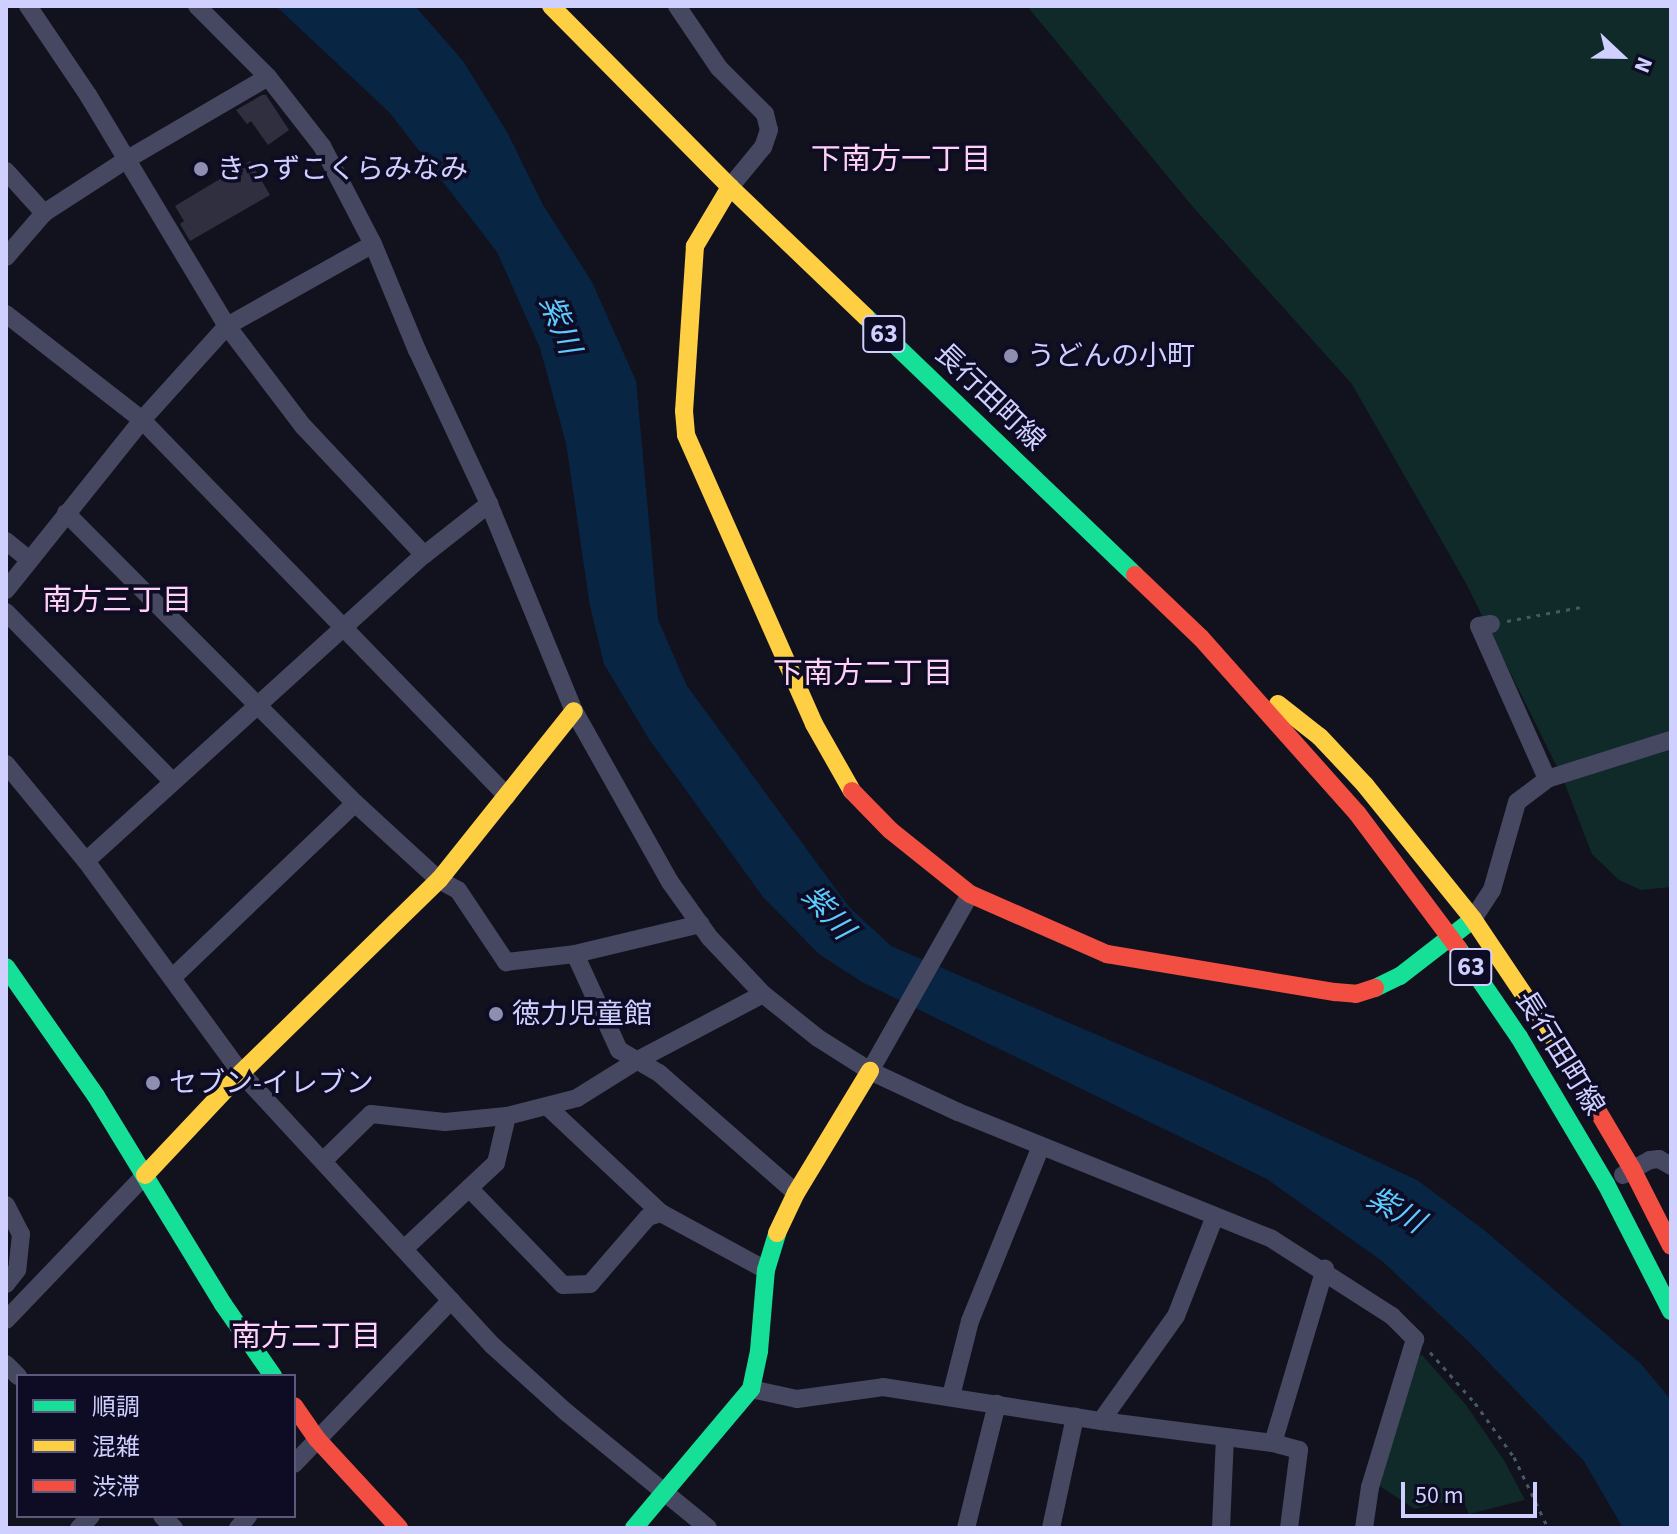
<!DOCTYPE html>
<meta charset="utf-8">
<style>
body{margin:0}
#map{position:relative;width:1677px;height:1534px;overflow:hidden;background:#12121e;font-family:"Source Sans 3","Noto Sans JP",sans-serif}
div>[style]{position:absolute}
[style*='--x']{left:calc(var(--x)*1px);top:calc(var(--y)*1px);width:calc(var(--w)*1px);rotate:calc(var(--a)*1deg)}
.green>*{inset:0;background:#0f2a28}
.water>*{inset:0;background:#082544}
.building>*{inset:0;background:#302f40}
.path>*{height:3px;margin-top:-1.5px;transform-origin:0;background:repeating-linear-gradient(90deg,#455964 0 4px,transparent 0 10px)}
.street>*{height:18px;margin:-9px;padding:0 9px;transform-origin:9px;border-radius:9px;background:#454860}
.fast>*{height:18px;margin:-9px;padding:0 9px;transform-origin:9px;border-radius:9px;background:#16e098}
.slow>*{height:18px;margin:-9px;padding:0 9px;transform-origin:9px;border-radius:9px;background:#ffcf43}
.jam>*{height:18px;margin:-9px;padding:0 9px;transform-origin:9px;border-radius:9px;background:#f24e42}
.dots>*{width:22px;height:22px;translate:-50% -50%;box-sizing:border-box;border:4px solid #0d0c24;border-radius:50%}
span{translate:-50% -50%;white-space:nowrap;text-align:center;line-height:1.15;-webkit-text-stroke:7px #0d0c24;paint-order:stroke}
.shield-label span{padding:2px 6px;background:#0d0c24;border:2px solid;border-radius:6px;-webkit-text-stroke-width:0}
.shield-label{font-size:26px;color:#cfd0ff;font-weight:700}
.poi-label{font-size:28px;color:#cfd0ff}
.left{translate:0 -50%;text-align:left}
.street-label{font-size:28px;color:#cfd0ff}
.neighbourhood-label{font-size:30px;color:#ffd1f4}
.water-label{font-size:30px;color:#5dcaff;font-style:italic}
.frame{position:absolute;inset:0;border:8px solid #cfd0ff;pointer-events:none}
.legend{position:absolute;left:16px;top:1374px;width:280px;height:144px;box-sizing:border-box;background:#0d0c24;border:2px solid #5b5a7c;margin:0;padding:10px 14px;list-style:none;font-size:24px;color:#cfd0ff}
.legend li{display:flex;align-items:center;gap:16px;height:40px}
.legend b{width:40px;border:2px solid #5b5a7c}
.north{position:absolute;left:1581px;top:16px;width:80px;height:80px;-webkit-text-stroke:6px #0d0c24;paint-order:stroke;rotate:112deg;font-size:22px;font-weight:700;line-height:32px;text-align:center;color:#cfd0ff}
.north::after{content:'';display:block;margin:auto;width:28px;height:36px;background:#cfd0ff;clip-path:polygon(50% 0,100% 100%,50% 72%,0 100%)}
.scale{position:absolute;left:1401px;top:1482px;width:136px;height:36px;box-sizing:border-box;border:4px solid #cfd0ff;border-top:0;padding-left:10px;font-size:24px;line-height:28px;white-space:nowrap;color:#cfd0ff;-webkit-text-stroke:6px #0d0c24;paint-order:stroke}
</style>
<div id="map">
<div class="green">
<i style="clip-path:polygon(1027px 6px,1671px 6px,1671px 887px,1641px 890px,1619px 880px,1592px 854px,1563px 779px,1467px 585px,1352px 384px,1193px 207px)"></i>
<i style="clip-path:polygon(1422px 1355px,1466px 1405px,1505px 1462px,1525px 1500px,1469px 1514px,1462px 1498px,1414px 1509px,1380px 1486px,1416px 1357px)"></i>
</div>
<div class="water">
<i style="clip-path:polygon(276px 6px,415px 6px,463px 61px,507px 132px,543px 205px,592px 282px,636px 381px,658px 620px,687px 686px,849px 907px,891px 946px,1204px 1081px,1417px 1180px,1484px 1230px,1641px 1364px,1671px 1400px,1671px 1528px,1623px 1528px,1584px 1461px,1470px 1343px,1382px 1261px,1267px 1179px,862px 982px,819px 954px,763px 897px,649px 739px,604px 664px,590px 606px,566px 443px,540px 348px,497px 252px,390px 113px)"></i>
</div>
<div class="building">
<i style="clip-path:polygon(262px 95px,266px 95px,289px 130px,268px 145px,251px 121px,247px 124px,236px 110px)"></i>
<i style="clip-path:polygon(250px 161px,270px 195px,190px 241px,180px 224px,184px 221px,175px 206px)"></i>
</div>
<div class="path">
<i style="--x:1507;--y:621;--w:75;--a:-10.7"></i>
<i style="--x:1430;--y:1352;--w:68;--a:48.6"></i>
<i style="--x:1475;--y:1403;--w:67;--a:54.2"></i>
<i style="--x:1514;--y:1457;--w:79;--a:64.4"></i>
</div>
<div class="street">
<i style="--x:28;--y:6;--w:107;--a:56"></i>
<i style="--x:88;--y:95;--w:270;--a:59"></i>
<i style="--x:227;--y:326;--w:126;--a:52.8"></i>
<i style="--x:303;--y:426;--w:177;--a:46.8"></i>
<i style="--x:197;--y:6;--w:100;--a:45"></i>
<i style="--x:268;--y:77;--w:88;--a:52"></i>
<i style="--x:322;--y:146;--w:110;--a:62.5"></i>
<i style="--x:373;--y:244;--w:115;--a:67.5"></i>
<i style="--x:417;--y:350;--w:170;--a:64.9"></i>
<i style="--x:489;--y:504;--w:224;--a:67.7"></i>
<i style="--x:574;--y:711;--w:196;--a:60.7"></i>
<i style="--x:670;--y:882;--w:69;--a:54.5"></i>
<i style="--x:710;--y:938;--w:77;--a:46.6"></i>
<i style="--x:763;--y:994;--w:70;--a:38.7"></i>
<i style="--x:818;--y:1038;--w:62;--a:32.4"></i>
<i style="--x:870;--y:1071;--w:97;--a:25"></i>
<i style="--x:958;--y:1112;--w:339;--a:22"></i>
<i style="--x:1272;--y:1239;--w:143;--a:32.7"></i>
<i style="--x:1392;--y:1316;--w:33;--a:45"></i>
<i style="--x:1415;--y:1339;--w:155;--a:106.9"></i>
<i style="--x:1370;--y:1487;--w:41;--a:98.3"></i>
<i style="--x:677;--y:6;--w:75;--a:55.9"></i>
<i style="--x:719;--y:68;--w:65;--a:45"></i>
<i style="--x:765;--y:114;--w:16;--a:76"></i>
<i style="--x:769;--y:130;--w:18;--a:109"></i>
<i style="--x:763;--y:147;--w:52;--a:129.5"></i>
<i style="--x:6;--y:171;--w:57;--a:47.9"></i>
<i style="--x:6;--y:257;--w:58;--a:-49.2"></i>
<i style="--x:44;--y:213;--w:98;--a:-32.9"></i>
<i style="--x:126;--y:160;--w:164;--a:-30.3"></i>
<i style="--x:6;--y:314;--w:172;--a:37.9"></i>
<i style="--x:142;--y:420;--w:524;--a:45.85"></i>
<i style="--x:66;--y:513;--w:409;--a:45.1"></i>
<i style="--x:355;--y:803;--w:114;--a:42.5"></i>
<i style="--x:439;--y:880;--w:21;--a:28"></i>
<i style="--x:458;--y:890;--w:87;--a:56.3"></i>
<i style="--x:506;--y:962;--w:69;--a:-6.6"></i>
<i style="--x:575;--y:954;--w:129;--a:-13.5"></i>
<i style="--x:6;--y:541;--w:28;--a:39"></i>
<i style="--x:6;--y:590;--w:218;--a:-51.3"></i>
<i style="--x:142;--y:420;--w:127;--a:-47.9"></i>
<i style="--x:227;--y:326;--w:167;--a:-29.3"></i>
<i style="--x:6;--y:612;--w:238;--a:45.5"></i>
<i style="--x:1491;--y:624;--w:12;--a:171"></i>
<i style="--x:1479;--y:626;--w:167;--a:66"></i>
<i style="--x:6;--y:764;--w:126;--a:50.5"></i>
<i style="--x:86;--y:861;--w:263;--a:53.8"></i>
<i style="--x:241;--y:1073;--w:370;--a:47.3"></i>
<i style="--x:492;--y:1345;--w:100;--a:42.2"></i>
<i style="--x:566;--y:1412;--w:183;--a:39.2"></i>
<i style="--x:86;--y:861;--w:456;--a:-42.2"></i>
<i style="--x:424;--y:555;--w:83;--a:-38.1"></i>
<i style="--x:1473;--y:919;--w:35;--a:-57"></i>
<i style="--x:1492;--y:890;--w:91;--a:-74.1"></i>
<i style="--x:1517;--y:802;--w:38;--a:-37"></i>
<i style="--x:1547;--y:779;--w:130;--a:-17.5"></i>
<i style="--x:575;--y:954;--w:106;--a:65.4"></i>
<i style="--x:619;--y:1050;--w:46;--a:29.9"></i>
<i style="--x:659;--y:1073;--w:182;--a:41.2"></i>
<i style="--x:172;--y:978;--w:253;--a:-43.7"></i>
<i style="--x:870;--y:1071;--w:203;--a:-60.5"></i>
<i style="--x:549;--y:1108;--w:154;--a:43.2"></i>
<i style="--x:323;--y:1161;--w:67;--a:-44.4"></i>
<i style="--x:371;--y:1114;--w:74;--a:6.2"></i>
<i style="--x:445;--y:1122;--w:62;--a:-5.5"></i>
<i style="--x:507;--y:1116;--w:72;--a:-14.4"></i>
<i style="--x:577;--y:1098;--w:72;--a:-31.9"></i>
<i style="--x:638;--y:1060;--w:141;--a:-27.8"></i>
<i style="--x:1623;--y:1175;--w:31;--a:-29"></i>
<i style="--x:1650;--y:1160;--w:9;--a:-6"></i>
<i style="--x:1659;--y:1159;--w:14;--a:30"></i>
<i style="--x:469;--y:1188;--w:135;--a:45.9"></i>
<i style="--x:563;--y:1285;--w:27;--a:-2"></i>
<i style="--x:590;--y:1284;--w:89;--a:-49.1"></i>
<i style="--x:648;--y:1217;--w:14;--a:-17"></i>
<i style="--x:661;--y:1213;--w:119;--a:28.5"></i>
<i style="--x:6;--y:1205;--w:33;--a:63"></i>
<i style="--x:21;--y:1234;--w:36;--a:96"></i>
<i style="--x:17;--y:1270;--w:18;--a:128"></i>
<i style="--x:404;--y:1249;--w:126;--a:-43.1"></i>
<i style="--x:496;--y:1163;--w:48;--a:-76.8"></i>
<i style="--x:6;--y:1320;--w:201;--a:-46.2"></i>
<i style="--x:6;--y:1364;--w:17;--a:45"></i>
<i style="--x:751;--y:1389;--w:47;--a:12.3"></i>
<i style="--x:797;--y:1399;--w:87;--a:-7.9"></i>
<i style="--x:883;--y:1387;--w:221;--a:8.9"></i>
<i style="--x:1101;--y:1421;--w:173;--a:7.3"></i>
<i style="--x:1273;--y:1443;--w:27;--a:15"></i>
<i style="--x:1299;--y:1450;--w:79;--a:97.3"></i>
<i style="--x:951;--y:1396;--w:77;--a:-75.8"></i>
<i style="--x:970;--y:1321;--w:189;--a:-67.9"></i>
<i style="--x:1101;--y:1421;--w:129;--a:-54.5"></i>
<i style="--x:1176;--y:1316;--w:107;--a:-68.7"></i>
<i style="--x:1273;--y:1443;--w:182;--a:-73.4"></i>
<i style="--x:294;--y:1464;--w:227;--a:-46.2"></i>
<i style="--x:162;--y:1516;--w:17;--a:45"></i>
<i style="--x:79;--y:1528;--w:17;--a:-45"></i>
<i style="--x:238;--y:1528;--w:16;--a:-50"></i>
<i style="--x:966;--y:1528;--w:128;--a:-76"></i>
<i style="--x:1051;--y:1528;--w:114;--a:-77.8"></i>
<i style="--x:1221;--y:1528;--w:91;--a:-87.5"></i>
</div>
<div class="fast">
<i style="--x:866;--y:317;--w:373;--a:43.8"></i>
<i style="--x:1458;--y:948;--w:108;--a:55.6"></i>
<i style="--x:1519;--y:1037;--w:171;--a:59.4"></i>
<i style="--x:1606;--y:1184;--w:143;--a:62.9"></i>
<i style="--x:6;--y:967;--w:157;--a:55.1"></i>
<i style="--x:96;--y:1096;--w:244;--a:58.6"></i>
<i style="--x:223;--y:1304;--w:88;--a:55.2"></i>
<i style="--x:1375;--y:988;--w:28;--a:-26"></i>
<i style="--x:1400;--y:976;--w:83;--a:-37.7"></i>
<i style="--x:634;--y:1528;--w:182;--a:-49.9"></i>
<i style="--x:751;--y:1389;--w:39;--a:-78"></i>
<i style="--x:759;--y:1351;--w:81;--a:-85.1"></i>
<i style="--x:766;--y:1270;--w:39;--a:-73"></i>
</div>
<div class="slow">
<i style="--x:551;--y:6;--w:255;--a:45.3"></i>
<i style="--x:730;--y:187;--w:188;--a:43.7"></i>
<i style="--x:730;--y:187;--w:69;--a:120.7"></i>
<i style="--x:695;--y:246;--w:165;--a:93.8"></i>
<i style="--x:684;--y:411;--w:24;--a:85"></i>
<i style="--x:686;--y:435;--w:316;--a:66.1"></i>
<i style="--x:814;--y:724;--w:77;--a:60.4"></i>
<i style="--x:1278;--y:704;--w:53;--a:38.2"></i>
<i style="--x:1320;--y:737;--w:66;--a:46.8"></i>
<i style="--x:1365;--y:785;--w:172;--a:51.1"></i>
<i style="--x:1473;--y:919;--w:169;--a:56.1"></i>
<i style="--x:145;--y:1175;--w:140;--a:-46.7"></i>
<i style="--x:241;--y:1073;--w:277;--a:-44.3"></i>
<i style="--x:439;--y:880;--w:216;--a:-51.4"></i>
<i style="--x:777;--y:1233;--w:44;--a:-64.6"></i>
<i style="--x:796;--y:1193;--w:143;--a:-58.8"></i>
</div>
<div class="jam">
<i style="--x:1135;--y:575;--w:91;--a:43.7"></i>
<i style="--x:1201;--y:638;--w:234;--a:48.3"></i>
<i style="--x:1357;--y:813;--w:169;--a:53.2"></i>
<i style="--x:852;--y:791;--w:54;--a:45.7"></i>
<i style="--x:890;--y:830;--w:102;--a:38.7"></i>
<i style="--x:970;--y:894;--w:150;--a:23.7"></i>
<i style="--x:1107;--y:954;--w:231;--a:9.5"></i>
<i style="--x:1335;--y:992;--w:21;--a:5"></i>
<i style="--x:1356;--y:994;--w:20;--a:-18"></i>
<i style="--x:1567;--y:1059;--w:128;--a:59.4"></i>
<i style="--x:1632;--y:1169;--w:86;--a:63.1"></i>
<i style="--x:294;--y:1406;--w:40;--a:55.1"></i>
<i style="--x:317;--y:1439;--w:121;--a:47.3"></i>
</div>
<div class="dots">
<i style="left:201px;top:169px;background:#8d8eb0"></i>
<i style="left:1011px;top:356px;background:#8d8eb0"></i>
<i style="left:496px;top:1014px;background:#8d8eb0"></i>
<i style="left:153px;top:1083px;background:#8d8eb0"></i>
</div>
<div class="shield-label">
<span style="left:884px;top:334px">63</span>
<span style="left:1471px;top:967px">63</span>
</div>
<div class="poi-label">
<span class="left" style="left:217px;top:169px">きっずこくらみなみ</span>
<span class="left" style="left:1027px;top:356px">うどんの小町</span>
<span class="left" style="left:512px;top:1014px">徳力児童館</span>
<span class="left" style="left:169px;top:1083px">セブン-イレブン</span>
</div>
<div class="street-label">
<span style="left:990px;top:397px;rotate:44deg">長行田町線</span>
<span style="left:1560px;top:1053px;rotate:58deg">長行田町線</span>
</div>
<div class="neighbourhood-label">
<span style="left:901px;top:160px">下南方一丁目</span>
<span style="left:117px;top:601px">南方三丁目</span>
<span style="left:863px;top:674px">下南方二丁目</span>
<span style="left:306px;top:1337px">南方二丁目</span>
</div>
<div class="water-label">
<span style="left:559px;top:325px;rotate:68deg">紫川</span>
<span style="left:827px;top:913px;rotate:48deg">紫川</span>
<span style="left:1395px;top:1211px;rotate:30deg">紫川</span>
</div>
<div class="frame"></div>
<ul class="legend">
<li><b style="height:10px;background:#16e098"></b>順調</li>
<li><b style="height:10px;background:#ffcf43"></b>混雑</li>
<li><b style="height:10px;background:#f24e42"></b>渋滞</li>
</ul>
<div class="north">N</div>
<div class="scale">50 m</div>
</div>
